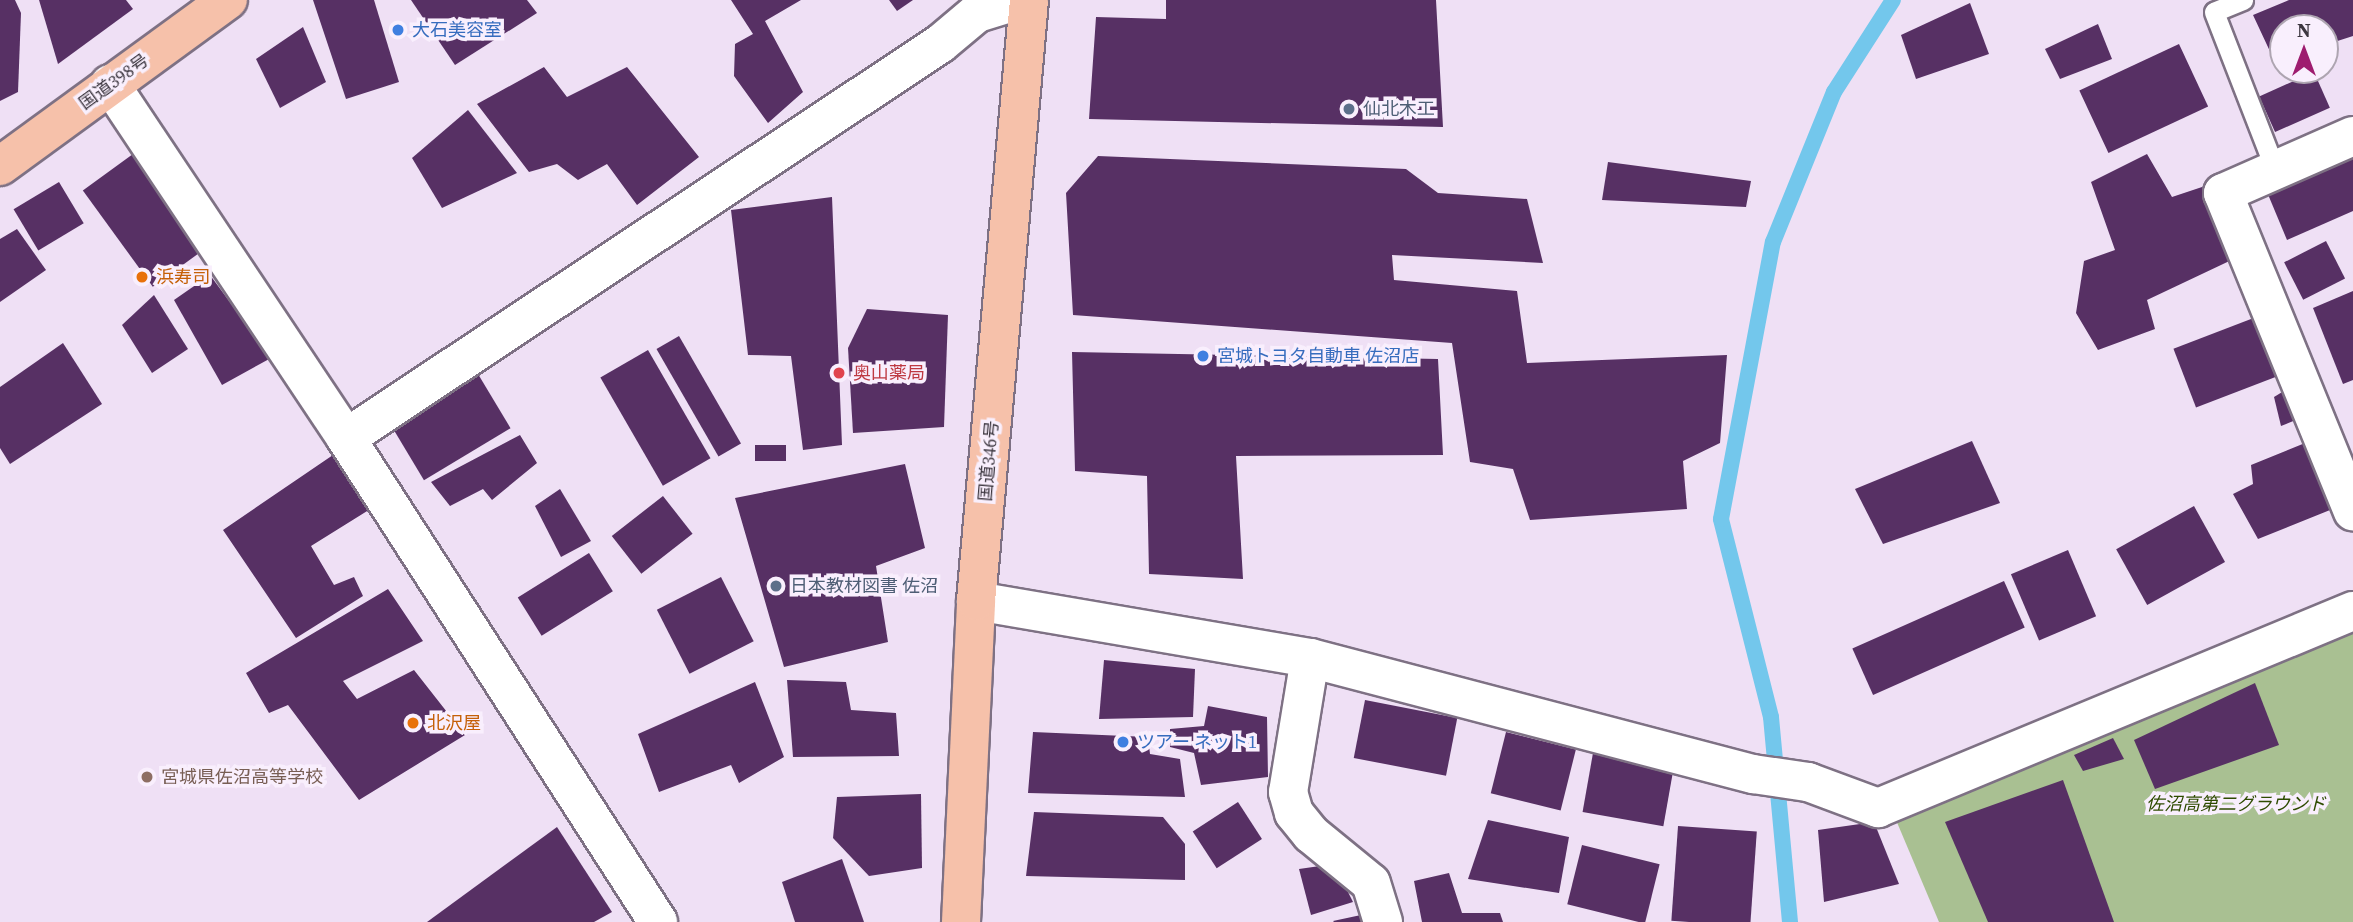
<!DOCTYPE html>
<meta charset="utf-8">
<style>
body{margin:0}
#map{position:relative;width:2353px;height:922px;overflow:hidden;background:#efe0f5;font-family:"Source Serif 4","Noto Sans JP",serif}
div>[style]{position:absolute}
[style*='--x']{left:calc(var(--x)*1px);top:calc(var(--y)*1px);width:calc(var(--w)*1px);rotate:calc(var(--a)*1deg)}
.green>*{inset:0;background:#a9c092}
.stream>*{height:16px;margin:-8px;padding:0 8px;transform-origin:8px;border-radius:8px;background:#73c7ec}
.building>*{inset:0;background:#573064;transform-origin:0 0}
.roads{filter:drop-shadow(2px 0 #7e7184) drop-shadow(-2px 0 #7e7184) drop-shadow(0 2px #7e7184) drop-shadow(0 -2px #7e7184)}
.lane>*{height:19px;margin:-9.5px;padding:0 9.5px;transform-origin:9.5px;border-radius:9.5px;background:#fff}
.street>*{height:38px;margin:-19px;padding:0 19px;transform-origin:19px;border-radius:19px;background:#fff}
.highway>*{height:38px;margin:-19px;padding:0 19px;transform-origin:19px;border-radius:19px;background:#f6c1aa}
.dots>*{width:19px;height:19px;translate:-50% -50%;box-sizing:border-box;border:4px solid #f9effd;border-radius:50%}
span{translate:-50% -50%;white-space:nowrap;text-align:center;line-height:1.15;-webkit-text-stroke:7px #f9effd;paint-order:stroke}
.shop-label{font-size:18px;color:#366cbe}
.left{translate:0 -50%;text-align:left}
.street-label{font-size:18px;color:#3d3740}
.service-label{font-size:18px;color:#4e5e75}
.food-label{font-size:18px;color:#c56008}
.health-label{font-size:18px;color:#be3a42}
.education-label{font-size:18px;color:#785e54}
.park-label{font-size:18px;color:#2e4b00;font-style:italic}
.north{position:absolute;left:2269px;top:14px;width:70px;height:70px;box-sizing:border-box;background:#f9effd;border:2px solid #aea5b1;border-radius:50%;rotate:0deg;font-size:19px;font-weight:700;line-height:28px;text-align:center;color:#3d3740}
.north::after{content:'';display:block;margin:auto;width:24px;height:32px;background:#9e1c6f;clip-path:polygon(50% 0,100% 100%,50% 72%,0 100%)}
</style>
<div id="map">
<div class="green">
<i style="clip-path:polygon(2353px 628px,2353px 922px,1939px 922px,1896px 820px)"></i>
</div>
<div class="stream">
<i style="--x:1790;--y:922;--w:206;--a:-95.3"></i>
<i style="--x:1771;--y:717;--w:204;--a:-104.2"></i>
<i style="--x:1721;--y:519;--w:282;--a:-79.4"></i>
<i style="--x:1773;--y:242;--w:162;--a:-67.9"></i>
<i style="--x:1834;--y:92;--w:109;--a:-57.3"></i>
</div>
<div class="building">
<i style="clip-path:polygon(0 0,15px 0,21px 13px,18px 92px,0 101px)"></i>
<i style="clip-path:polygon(39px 0,126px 0,133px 9px,58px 64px)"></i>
<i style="clip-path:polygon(313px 0,374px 0,399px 82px,346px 99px)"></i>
<i style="clip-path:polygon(411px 0,527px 0,537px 13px,455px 65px)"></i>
<i style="clip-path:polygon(731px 0,801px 0,765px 21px,803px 92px,768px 123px,734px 76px,735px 44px,753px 34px)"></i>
<i style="clip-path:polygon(889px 0,913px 0,897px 11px)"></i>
<i style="clip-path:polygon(1166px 0,1436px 0,1443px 127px,1089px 119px,1096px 17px,1166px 19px)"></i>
<i style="clip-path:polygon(2289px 0,2353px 0,2353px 36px,2325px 45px,2325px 28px,2283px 28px,2283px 58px,2274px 60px,2253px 15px)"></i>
<i style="clip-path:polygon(1970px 3px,1989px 54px,1916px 79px,1901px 35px)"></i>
<i style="clip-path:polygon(2098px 24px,2112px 59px,2060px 79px,2045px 49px)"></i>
<i style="clip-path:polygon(303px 27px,326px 82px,280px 108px,256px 59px)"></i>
<i style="left:2179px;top:44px;width:69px;height:110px;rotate:65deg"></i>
<i style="clip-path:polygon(544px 67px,567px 97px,627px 67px,699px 157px,637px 205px,607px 164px,578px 180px,557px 164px,529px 172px,477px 104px)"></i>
<i style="left:2314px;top:72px;width:39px;height:60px;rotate:66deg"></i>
<i style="clip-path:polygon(468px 110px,517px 173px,442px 208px,412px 158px)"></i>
<i style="left:133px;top:154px;width:119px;height:62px;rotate:54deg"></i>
<i style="clip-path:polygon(2147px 154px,2172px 197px,2208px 185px,2240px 256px,2147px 300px,2155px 329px,2098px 350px,2076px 313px,2084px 261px,2115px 250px,2091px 182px)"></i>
<i style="clip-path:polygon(1098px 156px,1406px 169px,1438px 193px,1527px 199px,1543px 263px,1392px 255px,1394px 280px,1517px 291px,1527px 363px,1727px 355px,1720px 443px,1683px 461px,1687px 509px,1530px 520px,1513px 469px,1470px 462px,1452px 343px,1073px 315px,1066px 193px)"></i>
<i style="clip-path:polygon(2353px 156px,2353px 211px,2287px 240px,2267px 192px)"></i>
<i style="clip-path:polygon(1608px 162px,1751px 181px,1746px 207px,1602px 200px)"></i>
<i style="left:59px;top:182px;width:48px;height:53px;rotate:59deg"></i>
<i style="clip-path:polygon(832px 197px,842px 445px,803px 450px,791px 356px,748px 355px,731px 210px)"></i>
<i style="clip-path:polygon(17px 229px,46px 270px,0 302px,0 239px)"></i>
<i style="left:2326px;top:241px;width:42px;height:47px;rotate:63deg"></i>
<i style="clip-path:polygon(210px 275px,271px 358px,222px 385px,174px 300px)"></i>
<i style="clip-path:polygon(2353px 291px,2353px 380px,2343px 384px,2313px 308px)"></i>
<i style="clip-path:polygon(154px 295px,188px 349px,152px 373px,122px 325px)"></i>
<i style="clip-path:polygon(867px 309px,948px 315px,944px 427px,853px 433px,848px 348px)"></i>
<i style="left:2264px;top:314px;width:63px;height:97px;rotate:69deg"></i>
<i style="left:679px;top:336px;width:124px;height:26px;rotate:60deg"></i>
<i style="clip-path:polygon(63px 343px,102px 404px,10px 464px,0 448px,0 387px)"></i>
<i style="left:648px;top:350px;width:125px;height:55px;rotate:60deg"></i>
<i style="clip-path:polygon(1072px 352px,1438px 359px,1443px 455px,1236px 456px,1243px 579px,1149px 574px,1147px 476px,1075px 471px)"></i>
<i style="left:475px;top:369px;width:69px;height:101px;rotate:59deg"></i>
<i style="clip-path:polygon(2294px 385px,2308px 415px,2281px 426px,2274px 397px)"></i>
<i style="clip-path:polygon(520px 435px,537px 463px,492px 500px,483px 489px,450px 506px,431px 482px)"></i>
<i style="clip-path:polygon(1972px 441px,2000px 503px,1883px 544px,1855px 489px)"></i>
<i style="clip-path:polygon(2310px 441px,2340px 506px,2258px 539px,2233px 494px,2253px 484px,2251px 465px)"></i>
<i style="left:786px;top:445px;width:16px;height:31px;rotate:90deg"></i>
<i style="clip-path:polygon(333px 455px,372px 508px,311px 546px,334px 585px,354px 577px,363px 596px,296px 638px,223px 530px)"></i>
<i style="clip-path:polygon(905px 464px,925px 548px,876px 566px,888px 642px,784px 667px,735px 498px)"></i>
<i style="clip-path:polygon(560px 489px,591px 541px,561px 557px,535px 506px)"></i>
<i style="left:663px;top:496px;width:48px;height:65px;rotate:52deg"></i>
<i style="left:2194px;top:506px;width:64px;height:89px;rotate:61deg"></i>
<i style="left:2068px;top:550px;width:72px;height:62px;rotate:67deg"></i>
<i style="left:589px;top:553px;width:45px;height:84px;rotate:58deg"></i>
<i style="left:721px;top:577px;width:72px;height:72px;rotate:63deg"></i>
<i style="left:2004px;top:581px;width:51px;height:166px;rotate:66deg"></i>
<i style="clip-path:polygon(388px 589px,423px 641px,343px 681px,357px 699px,414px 670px,465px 735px,359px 800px,288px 705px,269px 713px,246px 673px)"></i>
<i style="clip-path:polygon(1104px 660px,1195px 669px,1193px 717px,1099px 719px)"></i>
<i style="clip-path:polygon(787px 680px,846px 682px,851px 710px,896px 713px,899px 756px,793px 757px)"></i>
<i style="clip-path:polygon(755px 682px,784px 757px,739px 783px,731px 765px,659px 792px,638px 734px)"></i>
<i style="clip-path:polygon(2255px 683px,2279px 745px,2155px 789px,2134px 740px)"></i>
<i style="left:1365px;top:700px;width:94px;height:59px;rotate:11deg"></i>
<i style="clip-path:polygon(1208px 706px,1267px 717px,1268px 777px,1201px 785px,1194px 753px,1170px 747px,1170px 729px,1204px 726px)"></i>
<i style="clip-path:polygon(1033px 732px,1148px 737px,1150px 754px,1180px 759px,1185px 797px,1028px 793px)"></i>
<i style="left:1506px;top:732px;width:72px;height:63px;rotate:14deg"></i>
<i style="clip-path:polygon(2113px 738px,2124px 759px,2083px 771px,2074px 755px)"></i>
<i style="left:1593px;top:753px;width:82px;height:60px;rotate:10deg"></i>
<i style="clip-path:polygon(2063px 780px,2114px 922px,1988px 922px,1945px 822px)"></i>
<i style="clip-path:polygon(921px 794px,922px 868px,869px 876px,833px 838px,837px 797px)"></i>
<i style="left:1238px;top:802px;width:44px;height:54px;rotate:57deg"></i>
<i style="clip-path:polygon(1034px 812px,1163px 817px,1185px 844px,1185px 880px,1026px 876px)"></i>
<i style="clip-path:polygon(1488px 820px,1569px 837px,1559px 893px,1468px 879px)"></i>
<i style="clip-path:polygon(1874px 822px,1899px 884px,1824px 902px,1818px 830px)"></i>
<i style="left:1678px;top:826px;width:79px;height:95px;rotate:4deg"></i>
<i style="clip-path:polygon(557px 827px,612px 912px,594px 922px,427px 922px)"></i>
<i style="left:1582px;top:845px;width:80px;height:61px;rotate:14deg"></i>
<i style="clip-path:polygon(842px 859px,864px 922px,795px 922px,782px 882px)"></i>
<i style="clip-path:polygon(1334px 864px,1353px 902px,1311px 915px,1299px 869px)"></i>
<i style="clip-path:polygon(1449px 873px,1462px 913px,1500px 913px,1503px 922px,1422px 922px,1414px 881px)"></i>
<i style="clip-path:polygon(1361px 915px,1363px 922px,1334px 922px,1333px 921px)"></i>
</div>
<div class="roads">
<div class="lane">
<i style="--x:2243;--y:0;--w:31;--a:158"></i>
<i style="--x:2214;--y:12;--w:168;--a:68.8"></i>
</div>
<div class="street">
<i style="--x:110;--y:84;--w:425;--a:56.3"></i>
<i style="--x:346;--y:438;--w:576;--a:57.19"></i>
<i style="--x:2353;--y:136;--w:142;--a:156.3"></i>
<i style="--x:2223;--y:193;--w:344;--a:67.8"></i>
<i style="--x:346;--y:438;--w:713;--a:-33.56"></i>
<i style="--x:940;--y:44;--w:48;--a:-40"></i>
<i style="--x:977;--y:13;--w:44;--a:-17.2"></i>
<i style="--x:976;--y:601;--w:339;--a:9.7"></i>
<i style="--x:1310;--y:658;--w:458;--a:14.7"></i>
<i style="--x:1753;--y:774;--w:56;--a:8.3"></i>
<i style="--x:1808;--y:782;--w:75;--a:20.4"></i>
<i style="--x:1878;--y:808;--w:514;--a:-22.53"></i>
<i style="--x:1310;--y:658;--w:136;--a:99.3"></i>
<i style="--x:1288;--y:792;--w:22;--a:74"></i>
<i style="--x:1294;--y:813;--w:27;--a:51"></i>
<i style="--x:1311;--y:834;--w:77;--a:39.2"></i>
<i style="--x:1371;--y:883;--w:41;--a:72.9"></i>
</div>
<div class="highway">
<i style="--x:0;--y:166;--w:282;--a:-36.1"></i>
<i style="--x:961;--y:922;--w:321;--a:-87.3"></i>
<i style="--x:976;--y:601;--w:603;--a:-84.96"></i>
</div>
</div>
<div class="dots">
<i style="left:398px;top:30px;background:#3f7fe0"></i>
<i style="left:1349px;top:109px;background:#5c6f8a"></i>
<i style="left:142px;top:277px;background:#e8710a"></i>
<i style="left:1203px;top:356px;background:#3f7fe0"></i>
<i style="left:839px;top:373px;background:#e0444e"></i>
<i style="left:776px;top:586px;background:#5c6f8a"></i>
<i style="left:413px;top:723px;background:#e8710a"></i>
<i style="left:1123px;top:742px;background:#3f7fe0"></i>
<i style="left:147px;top:777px;background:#8d6e63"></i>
</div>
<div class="shop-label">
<span class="left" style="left:412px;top:30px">大石美容室</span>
<span class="left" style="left:1217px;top:356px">宮城トヨタ自動車 佐沼店</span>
<span class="left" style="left:1137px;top:742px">ツアー ネット1</span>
</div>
<div class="street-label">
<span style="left:114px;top:82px;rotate:-36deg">国道398号</span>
<span style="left:989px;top:461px;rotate:-85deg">国道346号</span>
</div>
<div class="service-label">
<span class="left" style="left:1363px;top:109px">仙北木工</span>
<span class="left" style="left:790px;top:586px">日本教材図書 佐沼</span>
</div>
<div class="food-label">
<span class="left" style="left:156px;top:277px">浜寿司</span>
<span class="left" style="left:427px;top:723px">北沢屋</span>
</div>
<div class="health-label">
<span class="left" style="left:853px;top:373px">奥山薬局</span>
</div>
<div class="education-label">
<span class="left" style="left:161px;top:777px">宮城県佐沼高等学校</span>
</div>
<div class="park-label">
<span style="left:2236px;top:804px">佐沼高第二グラウンド</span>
</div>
<div class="north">N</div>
</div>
